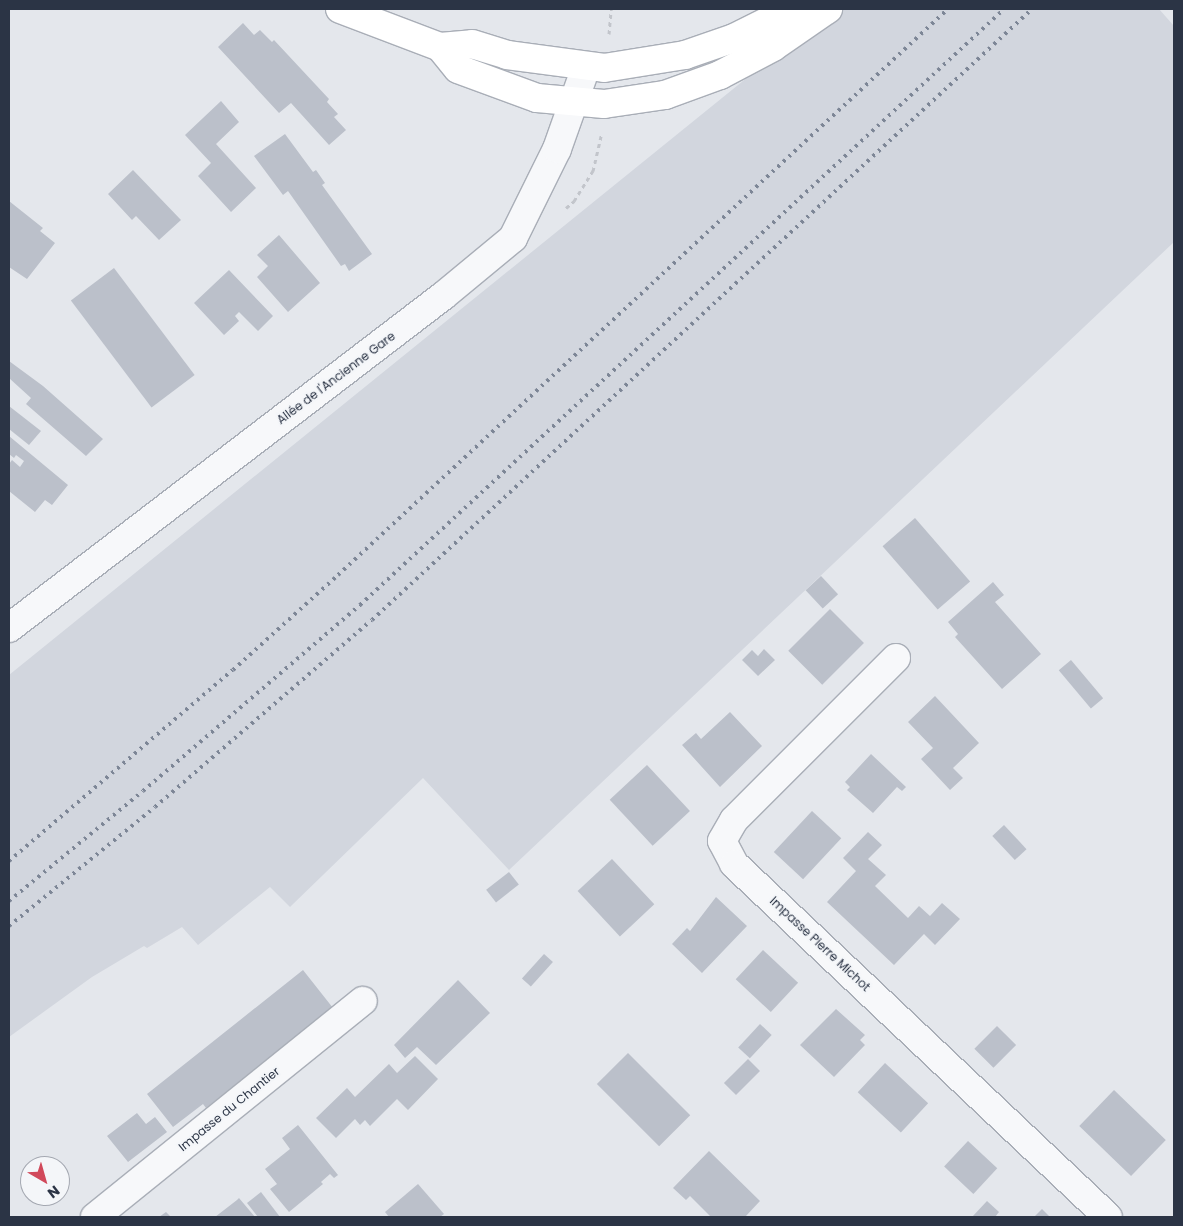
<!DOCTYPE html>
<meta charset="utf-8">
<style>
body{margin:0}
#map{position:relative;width:1183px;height:1226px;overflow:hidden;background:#e4e7ec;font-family:Poppins,sans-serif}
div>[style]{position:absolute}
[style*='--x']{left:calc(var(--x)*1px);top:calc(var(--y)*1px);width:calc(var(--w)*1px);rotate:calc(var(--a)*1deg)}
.built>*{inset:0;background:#d2d6de}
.building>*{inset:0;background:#bbc0ca;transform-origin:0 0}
.path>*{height:3px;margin-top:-1.5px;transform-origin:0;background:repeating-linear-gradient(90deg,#c2c5cb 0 4px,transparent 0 8px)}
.roads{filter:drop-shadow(1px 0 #a9aeb7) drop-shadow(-1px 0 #a9aeb7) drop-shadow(0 1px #a9aeb7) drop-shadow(0 -1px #a9aeb7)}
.minor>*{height:28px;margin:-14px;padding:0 14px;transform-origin:14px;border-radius:14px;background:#f7f8fa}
.secondary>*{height:28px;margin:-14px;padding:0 14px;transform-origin:14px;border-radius:14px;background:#fff}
.rail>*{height:4px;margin-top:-2px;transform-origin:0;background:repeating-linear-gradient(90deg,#7d8696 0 2.5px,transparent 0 7.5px)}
span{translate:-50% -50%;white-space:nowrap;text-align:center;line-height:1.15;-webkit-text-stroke:4px #f4f6f9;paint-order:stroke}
.street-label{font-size:12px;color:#2b3445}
.frame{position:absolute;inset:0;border:10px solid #2b3445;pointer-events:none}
.north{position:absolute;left:20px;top:1156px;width:50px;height:50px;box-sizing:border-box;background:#f4f6f9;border:1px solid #a4a8b1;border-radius:50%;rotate:142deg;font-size:14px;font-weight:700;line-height:20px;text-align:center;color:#2b3445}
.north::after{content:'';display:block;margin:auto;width:18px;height:22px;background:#d1495b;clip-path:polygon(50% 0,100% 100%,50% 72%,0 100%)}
</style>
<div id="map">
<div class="built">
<i style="clip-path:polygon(832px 9px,1159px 9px,1174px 26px,1174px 242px,509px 870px,423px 778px,290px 907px,270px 887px,198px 945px,182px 927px,147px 948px,144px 946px,92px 977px,9px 1037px,9px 675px)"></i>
</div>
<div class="building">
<i style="clip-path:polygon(243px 23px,254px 35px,260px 30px,272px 42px,274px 40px,329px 99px,327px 102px,338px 114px,334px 117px,346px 130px,329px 145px,291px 103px,279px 113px,218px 47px)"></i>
<i style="clip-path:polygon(221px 101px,239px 122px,216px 144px,256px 188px,231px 212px,198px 176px,211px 163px,185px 135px)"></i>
<i style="clip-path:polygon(285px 134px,313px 172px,316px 170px,325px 183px,322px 185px,372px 254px,349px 271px,345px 264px,341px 266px,288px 191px,283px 195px,254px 156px)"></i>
<i style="clip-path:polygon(133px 170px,181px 220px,159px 240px,136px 216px,132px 220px,108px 194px)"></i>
<i style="clip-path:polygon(9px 201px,43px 228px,40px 231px,55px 243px,27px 279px,9px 267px)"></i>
<i style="clip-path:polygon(279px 235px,320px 283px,288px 312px,257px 277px,268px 266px,257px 255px)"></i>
<i style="left:114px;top:268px;width:134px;height:54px;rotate:53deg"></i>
<i style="clip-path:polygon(229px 270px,273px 316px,258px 331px,239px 312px,235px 316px,239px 321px,224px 335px,194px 303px)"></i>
<i style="clip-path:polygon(9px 361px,43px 386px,103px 439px,86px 456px,26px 404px,31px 398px,9px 378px)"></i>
<i style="clip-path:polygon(9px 406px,41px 431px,29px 445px,9px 429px)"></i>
<i style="clip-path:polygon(9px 436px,68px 485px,52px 505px,45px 500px,35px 512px,9px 491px,9px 464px,12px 460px,20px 467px,24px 461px,16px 455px,14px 458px,9px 454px)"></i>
<i style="left:915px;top:518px;width:84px;height:43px;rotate:49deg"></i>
<i style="left:821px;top:576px;width:25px;height:21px;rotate:47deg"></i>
<i style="clip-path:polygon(993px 582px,1004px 595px,995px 602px,1041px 654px,1002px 689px,955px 637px,958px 634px,948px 622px)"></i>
<i style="left:830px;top:609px;width:48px;height:59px;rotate:45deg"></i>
<i style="clip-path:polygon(764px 649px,775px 660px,758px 676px,742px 660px,752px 650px,758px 656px)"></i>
<i style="left:1071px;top:660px;width:50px;height:16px;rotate:50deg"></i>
<i style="clip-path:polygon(935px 696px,979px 743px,953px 768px,963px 778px,950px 790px,921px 759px,933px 748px,908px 722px)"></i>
<i style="clip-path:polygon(730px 712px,762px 746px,720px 787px,682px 745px,696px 733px,701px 739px)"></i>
<i style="clip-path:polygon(871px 754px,906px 787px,902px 791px,897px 787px,873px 813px,847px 790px,850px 787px,845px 782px)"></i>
<i style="left:647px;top:765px;width:63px;height:51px;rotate:47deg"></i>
<i style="left:812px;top:811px;width:40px;height:56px;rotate:43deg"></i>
<i style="left:1004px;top:825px;width:33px;height:16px;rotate:47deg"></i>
<i style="clip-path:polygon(868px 832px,882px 845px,868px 859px,886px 875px,875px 886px,908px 918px,919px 906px,930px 916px,942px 903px,960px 919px,935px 945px,924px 934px,894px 965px,827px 902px,856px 871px,843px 858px)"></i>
<i style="left:612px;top:859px;width:62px;height:47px;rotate:47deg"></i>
<i style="left:509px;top:872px;width:16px;height:29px;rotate:52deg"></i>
<i style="clip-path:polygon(716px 897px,747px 926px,702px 973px,672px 944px,687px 928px,690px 931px)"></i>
<i style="left:763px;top:950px;width:48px;height:40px;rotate:43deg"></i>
<i style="left:544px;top:954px;width:12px;height:33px;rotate:42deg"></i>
<i style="clip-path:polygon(303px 970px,333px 1008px,206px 1108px,203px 1104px,173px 1127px,147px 1094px)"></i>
<i style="clip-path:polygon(458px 980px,490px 1013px,436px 1065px,417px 1047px,405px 1058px,394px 1045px)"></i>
<i style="clip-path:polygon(836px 1009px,865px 1035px,860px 1040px,865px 1045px,834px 1077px,800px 1045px)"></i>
<i style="left:760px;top:1024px;width:16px;height:32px;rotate:43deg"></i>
<i style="left:997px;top:1026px;width:27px;height:32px;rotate:45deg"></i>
<i style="left:628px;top:1053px;width:88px;height:44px;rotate:45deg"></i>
<i style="clip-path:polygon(415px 1056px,438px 1079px,408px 1110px,397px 1099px,370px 1126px,365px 1120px,360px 1125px,355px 1119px,336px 1138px,316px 1118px,347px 1088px,355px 1097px,389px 1064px,397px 1073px)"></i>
<i style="left:748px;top:1059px;width:17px;height:34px;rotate:45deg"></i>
<i style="left:885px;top:1063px;width:59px;height:40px;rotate:43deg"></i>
<i style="left:1114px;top:1090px;width:72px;height:50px;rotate:44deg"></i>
<i style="clip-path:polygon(137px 1113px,146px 1124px,155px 1117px,167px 1132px,128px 1162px,107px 1136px)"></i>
<i style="clip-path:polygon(298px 1125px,338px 1175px,334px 1178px,330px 1174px,321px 1182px,323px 1184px,289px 1212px,270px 1189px,277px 1184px,265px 1169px,290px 1149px,282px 1138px)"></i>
<i style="left:968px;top:1141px;width:40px;height:35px;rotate:43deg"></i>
<i style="clip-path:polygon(709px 1151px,760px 1201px,745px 1217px,711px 1217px,690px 1196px,686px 1200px,673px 1188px)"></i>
<i style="clip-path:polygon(418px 1184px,444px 1214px,440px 1217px,389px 1217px,385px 1212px)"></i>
<i style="clip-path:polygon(261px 1192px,280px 1217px,258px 1217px,247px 1203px)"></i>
<i style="clip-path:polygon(239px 1198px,255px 1217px,215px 1217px,237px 1200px)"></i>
<i style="clip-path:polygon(987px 1201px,999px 1212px,995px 1217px,972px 1217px)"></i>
<i style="clip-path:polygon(1042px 1209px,1050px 1217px,1034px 1217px)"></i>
<i style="clip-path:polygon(166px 1212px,171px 1217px,159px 1217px)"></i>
</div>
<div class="path">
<i style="--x:609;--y:34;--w:25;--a:-85"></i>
<i style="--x:566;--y:208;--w:11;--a:-41"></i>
<i style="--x:574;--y:201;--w:36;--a:-58"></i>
<i style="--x:593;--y:171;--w:37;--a:-77"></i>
</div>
<div class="roads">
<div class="minor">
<i style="--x:9;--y:628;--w:546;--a:-37.42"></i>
<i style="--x:443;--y:296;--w:91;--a:-39.6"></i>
<i style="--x:513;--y:238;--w:99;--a:-63.7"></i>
<i style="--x:557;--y:149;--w:87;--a:-70.5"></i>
<i style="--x:896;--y:658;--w:229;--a:135"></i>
<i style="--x:734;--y:820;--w:24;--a:120"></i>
<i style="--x:722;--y:841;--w:26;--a:62"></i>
<i style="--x:734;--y:864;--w:514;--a:43.35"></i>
<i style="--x:95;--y:1217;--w:344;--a:-38.9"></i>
</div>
<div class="secondary">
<i style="--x:340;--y:9;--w:107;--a:20.8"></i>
<i style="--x:440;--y:47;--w:28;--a:51"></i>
<i style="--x:458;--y:69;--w:84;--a:20.2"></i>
<i style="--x:537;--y:98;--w:67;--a:5.1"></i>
<i style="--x:604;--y:104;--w:62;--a:-8.4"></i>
<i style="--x:665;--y:95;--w:59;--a:-20"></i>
<i style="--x:720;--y:75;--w:60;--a:-27.8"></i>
<i style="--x:773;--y:47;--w:67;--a:-34.6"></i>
<i style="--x:440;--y:47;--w:32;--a:-5"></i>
<i style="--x:472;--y:44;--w:37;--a:17"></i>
<i style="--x:507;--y:55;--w:98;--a:7.6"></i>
<i style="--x:604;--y:68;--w:82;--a:-9.1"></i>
<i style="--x:685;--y:55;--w:52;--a:-19.1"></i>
<i style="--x:734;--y:38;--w:65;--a:-26.6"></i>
</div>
</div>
<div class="rail">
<i style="--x:9;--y:861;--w:294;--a:-40.5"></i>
<i style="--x:233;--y:670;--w:142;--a:-42.1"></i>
<i style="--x:338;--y:575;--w:832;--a:-42.86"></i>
<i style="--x:9;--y:901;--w:173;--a:-39.4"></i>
<i style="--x:143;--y:791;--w:286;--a:-40.6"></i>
<i style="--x:360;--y:605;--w:877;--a:-42.78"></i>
<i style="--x:9;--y:926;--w:188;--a:-39.2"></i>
<i style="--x:155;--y:807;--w:286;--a:-40.8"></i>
<i style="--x:372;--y:620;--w:899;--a:-42.79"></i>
</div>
<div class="street-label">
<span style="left:336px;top:378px;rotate:-37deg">Allée de l'Ancienne Gare</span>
<span style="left:820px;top:944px;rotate:43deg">Impasse Pierre Michot</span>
<span style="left:229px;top:1109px;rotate:-39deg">Impasse du Chantier</span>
</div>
<div class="frame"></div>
<div class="north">N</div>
</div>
